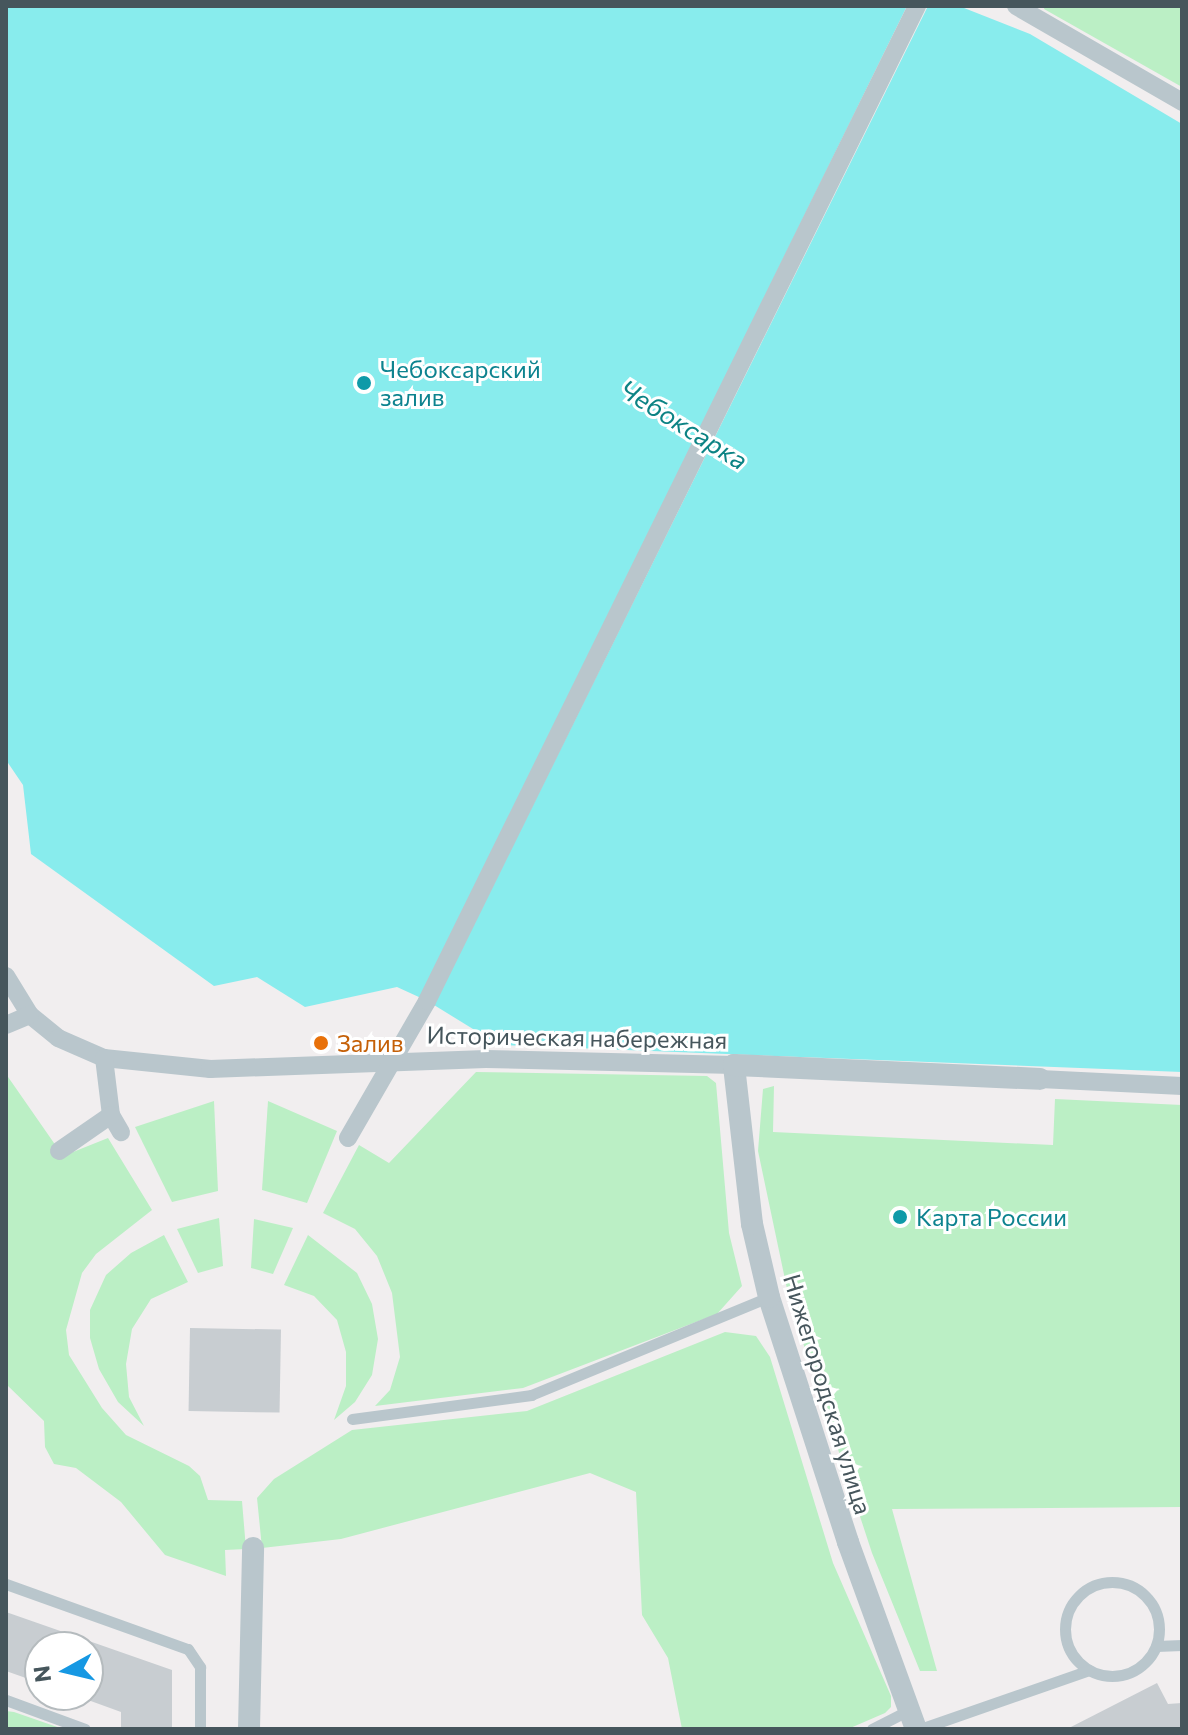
<!DOCTYPE html>
<meta charset="utf-8">
<style>
body{margin:0}
#map{position:relative;width:1188px;height:1735px;overflow:hidden;background:#f1eeef;font-family:Commissioner,sans-serif}
div>[style]{position:absolute}
[style*='--x']{left:calc(var(--x)*1px);top:calc(var(--y)*1px);width:calc(var(--w)*1px);rotate:calc(var(--a)*1deg)}
.green>*{inset:0;background:#bbefc5}
.water>*{inset:0;background:#88eced}
.building>*{inset:0;background:#c8cdd1;transform-origin:0 0}
.service>*{height:11px;margin:-5.5px;padding:0 5.5px;transform-origin:5.5px;border-radius:5.5px;background:#b9c6cc}
.service>.ring{margin:-5.5px;padding:0;box-sizing:content-box;background:none;border:11px solid #b9c6cc;border-radius:50%}
.pedestrian>*{height:18px;margin:-9px;padding:0 9px;transform-origin:9px;border-radius:9px;background:#b9c6cc}
.minor>*{height:22px;margin:-11px;padding:0 11px;transform-origin:11px;border-radius:11px;background:#b9c6cc}
.dots>*{width:22px;height:22px;translate:-50% -50%;box-sizing:border-box;border:4px solid #fff;border-radius:50%}
span{translate:-50% -50%;white-space:nowrap;text-align:center;line-height:1.15;-webkit-text-stroke:6px #fff;paint-order:stroke}
.culture-label{font-size:24px;color:#0d838f}
.left{translate:0 -50%;text-align:left}
.street-label{font-size:24px;color:#46565c}
.food-label{font-size:24px;color:#c56008}
.water-label{font-size:26px;color:#0c8384;font-style:italic}
.frame{position:absolute;inset:0;border:8px solid #46565c;pointer-events:none}
.north{position:absolute;left:24px;top:1631px;width:80px;height:80px;box-sizing:border-box;background:#fff;border:2px solid #b5bbbe;border-radius:50%;rotate:262deg;font-size:22px;font-weight:700;line-height:32px;text-align:center;color:#46565c}
.north::after{content:'';display:block;margin:auto;width:28px;height:36px;background:#1698e3;clip-path:polygon(50% 0,100% 100%,50% 72%,0 100%)}
</style>
<div id="map">
<div class="green">
<i style="clip-path:polygon(1045px 6px,1182px 6px,1182px 87px,1044px 9px)"></i>
<i style="clip-path:polygon(476px 1072px,707px 1076px,716px 1083px,729px 1233px,742px 1286px,717px 1314px,523px 1388px,375px 1406px,390px 1390px,400px 1357px,392px 1293px,377px 1256px,355px 1229px,323px 1213px,359px 1145px,389px 1163px)"></i>
<i style="clip-path:polygon(6px 1074px,63px 1156px,108px 1138px,152px 1210px,96px 1254px,82px 1273px,66px 1330px,69px 1355px,102px 1408px,126px 1435px,189px 1466px,200px 1476px,208px 1500px,242px 1501px,246px 1549px,225px 1550px,226px 1576px,165px 1555px,121px 1502px,76px 1468px,54px 1464px,45px 1447px,44px 1421px,6px 1384px)"></i>
<i style="clip-path:polygon(774px 1086px,773px 1132px,1053px 1145px,1055px 1099px,1182px 1105px,1182px 1507px,892px 1509px,937px 1671px,920px 1671px,872px 1553px,790px 1303px,758px 1151px,763px 1089px)"></i>
<i style="clip-path:polygon(214px 1101px,218px 1191px,172px 1202px,135px 1127px)"></i>
<i style="clip-path:polygon(268px 1101px,337px 1131px,307px 1203px,262px 1190px)"></i>
<i style="clip-path:polygon(219px 1218px,223px 1266px,198px 1273px,177px 1229px)"></i>
<i style="clip-path:polygon(254px 1219px,293px 1228px,273px 1274px,251px 1268px)"></i>
<i style="clip-path:polygon(164px 1235px,188px 1282px,151px 1299px,132px 1329px,126px 1364px,129px 1397px,144px 1426px,118px 1402px,99px 1369px,90px 1338px,90px 1310px,106px 1275px,131px 1253px)"></i>
<i style="clip-path:polygon(308px 1235px,357px 1273px,372px 1304px,378px 1339px,372px 1375px,355px 1402px,334px 1420px,346px 1386px,346px 1352px,337px 1320px,314px 1296px,284px 1285px)"></i>
<i style="clip-path:polygon(725px 1332px,756px 1336px,770px 1357px,833px 1563px,891px 1696px,891px 1707px,885px 1713px,848px 1729px,682px 1729px,668px 1658px,642px 1615px,636px 1492px,590px 1473px,341px 1539px,262px 1548px,257px 1498px,274px 1479px,352px 1430px,527px 1411px)"></i>
<i style="clip-path:polygon(6px 1711px,14px 1712px,63px 1729px,6px 1729px)"></i>
</div>
<div class="water">
<i style="clip-path:polygon(6px 6px,907px 6px,421px 998px,397px 987px,305px 1007px,257px 977px,214px 986px,31px 854px,23px 785px,6px 760px)"></i>
<i style="clip-path:polygon(928px 6px,959px 6px,1030px 34px,1182px 124px,1182px 1072px,499px 1045px,434px 1005px)"></i>
</div>
<div class="building">
<i style="left:190px;top:1328px;width:91px;height:83px;rotate:1deg"></i>
<i style="clip-path:polygon(6px 1612px,172px 1670px,172px 1729px,121px 1729px,121px 1712px,88px 1700px,88px 1647px,40px 1647px,40px 1683px,6px 1671px)"></i>
<i style="clip-path:polygon(1157px 1683px,1168px 1704px,1182px 1703px,1182px 1729px,1067px 1729px)"></i>
</div>
<div class="service">
<i style="--x:352;--y:1419;--w:181;--a:-7.6"></i>
<i style="--x:531;--y:1395;--w:257;--a:-22.4"></i>
<i class="ring" style="left:1065px;top:1582px;width:83px;height:83px"></i>
<i style="--x:6;--y:1584;--w:193;--a:19.7"></i>
<i style="--x:188;--y:1649;--w:22;--a:56"></i>
<i style="--x:200;--y:1667;--w:62;--a:90"></i>
<i style="--x:1156;--y:1646;--w:26;--a:-2"></i>
<i style="--x:6;--y:1700;--w:84;--a:20.2"></i>
<i style="--x:872;--y:1729;--w:42;--a:-27.2"></i>
<i style="--x:920;--y:1729;--w:179;--a:-19.2"></i>
</div>
<div class="pedestrian">
<i style="--x:1016;--y:6;--w:192;--a:30"></i>
<i style="--x:6;--y:976;--w:46;--a:58.4"></i>
<i style="--x:30;--y:1015;--w:36;--a:39"></i>
<i style="--x:58;--y:1038;--w:50;--a:23.5"></i>
<i style="--x:104;--y:1058;--w:107;--a:5.9"></i>
<i style="--x:210;--y:1069;--w:276;--a:-2.1"></i>
<i style="--x:486;--y:1059;--w:248;--a:1.4"></i>
<i style="--x:6;--y:1025;--w:26;--a:-23"></i>
<i style="--x:104;--y:1058;--w:57;--a:83"></i>
<i style="--x:111;--y:1115;--w:20;--a:60"></i>
<i style="--x:1040;--y:1079;--w:142;--a:2.8"></i>
<i style="--x:348;--y:1138;--w:158;--a:-60"></i>
<i style="--x:427;--y:1001;--w:1109;--a:-63.78"></i>
<i style="--x:59;--y:1151;--w:63;--a:-34.7"></i>
</div>
<div class="minor">
<i style="--x:249;--y:1729;--w:181;--a:-88.7"></i>
<i style="--x:916;--y:1729;--w:199;--a:-110"></i>
<i style="--x:848;--y:1542;--w:257;--a:-107.9"></i>
<i style="--x:769;--y:1297;--w:75;--a:-103.1"></i>
<i style="--x:752;--y:1224;--w:160;--a:-96.5"></i>
<i style="--x:734;--y:1065;--w:306;--a:2.6"></i>
</div>
<div class="dots">
<i style="left:364px;top:383px;background:#0f9aa8"></i>
<i style="left:321px;top:1043px;background:#e8710a"></i>
<i style="left:900px;top:1217px;background:#0f9aa8"></i>
</div>
<div class="culture-label">
<span class="left" style="left:380px;top:383px">Чебоксарский<br>залив</span>
<span class="left" style="left:916px;top:1217px">Карта России</span>
</div>
<div class="street-label">
<span style="left:577px;top:1037px;rotate:1deg">Историческая набережная</span>
<span style="left:828px;top:1394px;rotate:73deg">Нижегородская улица</span>
</div>
<div class="food-label">
<span class="left" style="left:337px;top:1043px">Залив</span>
</div>
<div class="water-label">
<span style="left:684px;top:424px;rotate:32deg">Чебоксарка</span>
</div>
<div class="frame"></div>
<div class="north">N</div>
</div>
